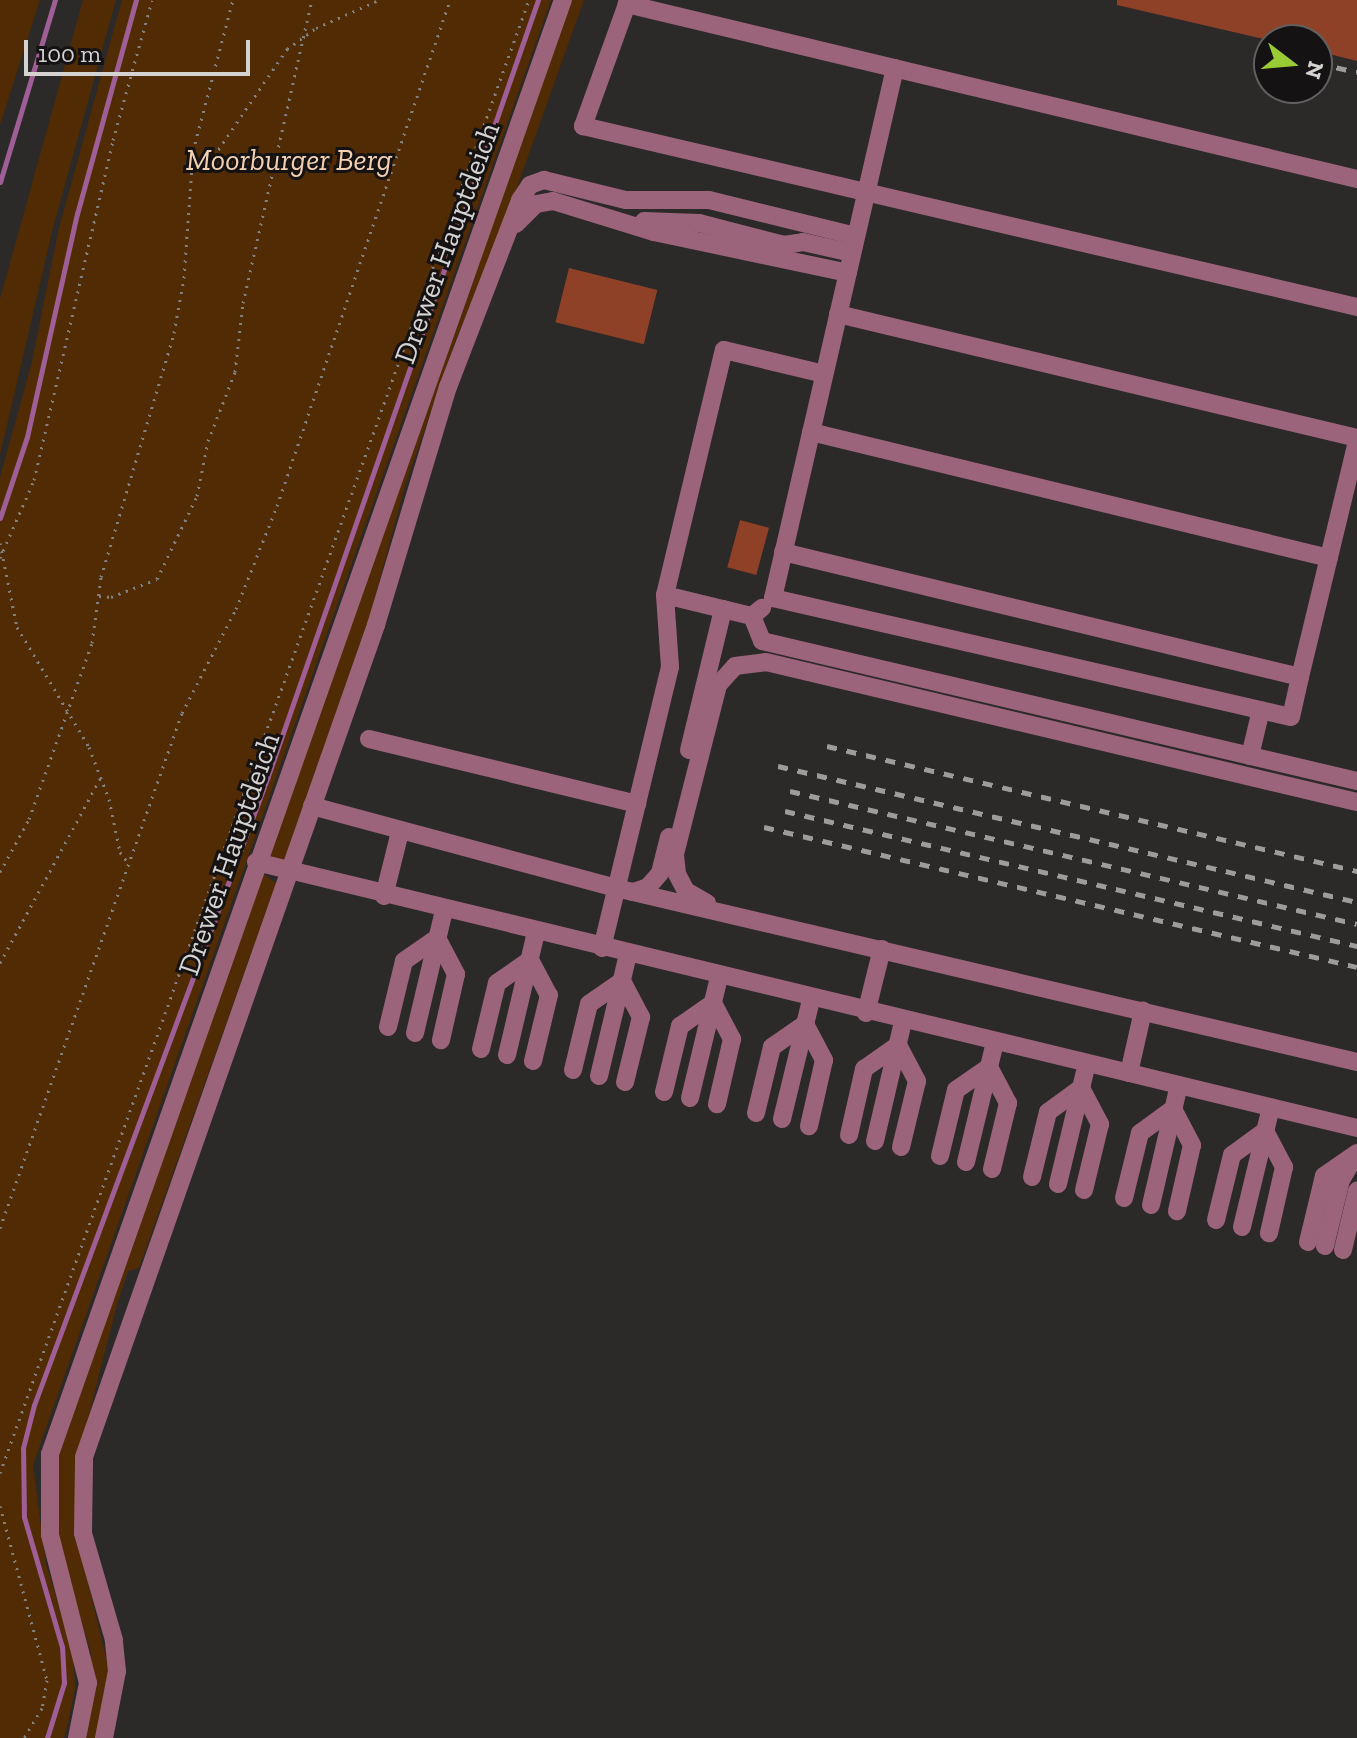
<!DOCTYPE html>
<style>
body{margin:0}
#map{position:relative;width:1357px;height:1738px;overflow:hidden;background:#2c2929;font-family:"Zilla Slab",serif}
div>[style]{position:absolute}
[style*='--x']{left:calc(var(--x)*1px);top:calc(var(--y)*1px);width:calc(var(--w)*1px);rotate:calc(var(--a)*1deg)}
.green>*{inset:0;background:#512b03}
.stream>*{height:5px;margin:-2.5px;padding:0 2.5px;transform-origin:2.5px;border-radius:2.5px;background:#9f5f96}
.building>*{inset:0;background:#8f4128;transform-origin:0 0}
.path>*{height:3px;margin-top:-1.5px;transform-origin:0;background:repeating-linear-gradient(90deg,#838080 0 2px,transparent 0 8px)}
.minor>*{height:18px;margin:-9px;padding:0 9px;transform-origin:9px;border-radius:9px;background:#9c647a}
.rail>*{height:5px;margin-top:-2.5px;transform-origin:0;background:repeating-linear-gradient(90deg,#9e9b9b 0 10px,transparent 0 20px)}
span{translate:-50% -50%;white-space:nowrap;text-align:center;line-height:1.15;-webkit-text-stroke:6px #141212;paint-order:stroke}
.park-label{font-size:30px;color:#f4d0b2;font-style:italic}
.street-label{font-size:30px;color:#d5d2d2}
.north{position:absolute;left:1253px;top:24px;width:80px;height:80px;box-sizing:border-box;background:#141212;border:2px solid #615f5f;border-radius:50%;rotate:106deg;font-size:22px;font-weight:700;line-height:32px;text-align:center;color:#d5d2d2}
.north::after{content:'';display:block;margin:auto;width:28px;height:36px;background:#99cb35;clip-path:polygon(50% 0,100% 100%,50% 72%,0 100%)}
.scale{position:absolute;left:24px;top:40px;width:226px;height:36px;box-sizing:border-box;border:4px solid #d5d2d2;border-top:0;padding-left:10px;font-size:24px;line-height:28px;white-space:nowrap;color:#d5d2d2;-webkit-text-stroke:6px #141212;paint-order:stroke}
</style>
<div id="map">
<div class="green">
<i style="clip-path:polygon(0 0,40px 0,0 125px)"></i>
<i style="clip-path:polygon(83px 0,116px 0,53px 228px,0 455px,0 299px)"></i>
<i style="clip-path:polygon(122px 0,551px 0,33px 1465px,46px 1564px,73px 1652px,75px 1689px,67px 1728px,64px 1738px,0 1738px,0 477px,32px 362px,58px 232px)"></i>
<i style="clip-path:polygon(567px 0,584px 0,505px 221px,454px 345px,405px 486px,370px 615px,284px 860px,267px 859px)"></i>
<i style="clip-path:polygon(261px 872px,276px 883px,139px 1268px,128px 1271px,118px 1301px,77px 1461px,75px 1530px,108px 1665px,108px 1696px,96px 1738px,82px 1738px,91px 1653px,55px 1531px,55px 1467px)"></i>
</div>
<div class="stream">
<i style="--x:0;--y:182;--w:190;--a:-73.2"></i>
<i style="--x:0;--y:518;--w:85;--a:-71.6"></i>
<i style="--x:27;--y:437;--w:229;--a:-77.4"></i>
<i style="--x:77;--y:214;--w:222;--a:-74.6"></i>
<i style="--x:47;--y:1738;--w:58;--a:-72.8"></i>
<i style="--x:64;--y:1683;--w:36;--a:-93"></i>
<i style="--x:62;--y:1647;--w:135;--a:-106.3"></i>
<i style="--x:24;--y:1517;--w:69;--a:-90.8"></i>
<i style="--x:23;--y:1448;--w:44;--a:-75.7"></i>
<i style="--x:34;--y:1405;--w:671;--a:-69.59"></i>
<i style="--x:268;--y:776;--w:822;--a:-70.82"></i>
</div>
<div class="building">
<i style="clip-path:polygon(1117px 0,1357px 0,1357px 61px,1317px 51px,1317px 40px,1268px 40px,1117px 5px)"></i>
<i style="left:569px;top:268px;width:91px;height:56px;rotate:14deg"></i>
<i style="left:740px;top:520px;width:30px;height:49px;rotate:15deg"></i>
</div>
<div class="path">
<i style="--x:191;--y:173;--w:29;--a:-36"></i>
<i style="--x:214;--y:156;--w:130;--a:-55.7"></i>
<i style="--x:287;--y:49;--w:36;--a:-36"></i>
<i style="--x:316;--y:28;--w:69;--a:-24"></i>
<i style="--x:0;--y:543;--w:86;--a:78.6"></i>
<i style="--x:17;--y:627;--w:140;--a:59"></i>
<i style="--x:89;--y:747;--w:56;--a:69"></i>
<i style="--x:109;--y:799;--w:54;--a:78.3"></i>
<i style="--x:120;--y:852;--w:15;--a:53"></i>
<i style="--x:0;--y:558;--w:85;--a:-66.4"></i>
<i style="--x:34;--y:480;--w:349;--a:-76.9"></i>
<i style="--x:113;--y:140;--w:145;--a:-74.4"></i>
<i style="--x:99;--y:596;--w:12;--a:5"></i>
<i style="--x:111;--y:597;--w:49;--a:-21.4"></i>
<i style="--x:157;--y:579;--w:92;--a:-64.3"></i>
<i style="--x:197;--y:496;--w:56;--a:-78.7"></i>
<i style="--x:208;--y:441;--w:74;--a:-68.6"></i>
<i style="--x:235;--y:372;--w:69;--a:-83.4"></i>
<i style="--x:243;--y:303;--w:311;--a:-77.2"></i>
<i style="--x:0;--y:872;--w:60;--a:-61.3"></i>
<i style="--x:29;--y:819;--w:187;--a:-70.3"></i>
<i style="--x:92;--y:643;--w:67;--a:-82.2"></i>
<i style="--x:101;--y:577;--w:255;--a:-73.3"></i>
<i style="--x:174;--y:333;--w:56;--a:-79.7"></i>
<i style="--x:184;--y:278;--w:127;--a:-85.9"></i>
<i style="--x:193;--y:151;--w:156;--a:-75.2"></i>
<i style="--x:0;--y:963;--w:212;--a:-61.5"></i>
<i style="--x:0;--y:1228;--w:546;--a:-70.54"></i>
<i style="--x:182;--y:713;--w:117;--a:-62.6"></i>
<i style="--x:236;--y:609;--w:111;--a:-68.3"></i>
<i style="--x:277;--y:506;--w:535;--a:-71.12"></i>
<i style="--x:0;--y:1473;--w:1565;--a:-70.25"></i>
<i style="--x:0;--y:1506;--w:180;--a:74.9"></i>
<i style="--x:47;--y:1680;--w:28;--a:100"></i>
<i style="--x:42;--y:1708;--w:35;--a:121"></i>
</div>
<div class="minor">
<i style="--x:895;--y:68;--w:544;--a:102.96"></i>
<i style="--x:773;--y:598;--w:531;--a:12.94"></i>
<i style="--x:1291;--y:717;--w:41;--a:-77.3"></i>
<i style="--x:1357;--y:179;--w:751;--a:-166.52"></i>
<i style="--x:627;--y:4;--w:130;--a:109.8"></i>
<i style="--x:583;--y:126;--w:795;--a:13.16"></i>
<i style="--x:644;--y:221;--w:55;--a:2.1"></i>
<i style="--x:699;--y:223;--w:88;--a:14.5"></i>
<i style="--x:784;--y:245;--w:19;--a:-9"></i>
<i style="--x:803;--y:242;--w:50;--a:12.7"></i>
<i style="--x:516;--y:224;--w:28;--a:-45"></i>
<i style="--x:536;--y:204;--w:17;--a:-10"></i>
<i style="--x:553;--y:201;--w:106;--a:17.1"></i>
<i style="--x:654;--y:232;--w:198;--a:11.9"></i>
<i style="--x:838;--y:314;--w:534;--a:13.44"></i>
<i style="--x:811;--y:432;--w:533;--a:13.67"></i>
<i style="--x:783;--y:552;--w:532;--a:13.59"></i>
<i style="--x:1300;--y:677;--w:243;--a:-76.4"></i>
<i style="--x:665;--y:595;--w:89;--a:13.6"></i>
<i style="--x:752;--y:616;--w:13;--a:-39"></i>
<i style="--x:752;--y:616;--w:27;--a:68"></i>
<i style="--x:762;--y:641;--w:611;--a:13.24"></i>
<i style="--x:369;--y:739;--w:276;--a:13.6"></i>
<i style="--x:689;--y:750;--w:145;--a:-76.4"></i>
<i style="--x:1250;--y:756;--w:47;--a:-76.6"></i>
<i style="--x:312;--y:806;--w:315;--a:15.1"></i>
<i style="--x:616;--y:888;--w:761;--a:13.21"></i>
<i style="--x:256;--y:862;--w:1133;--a:13.58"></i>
<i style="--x:633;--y:892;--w:16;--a:-18"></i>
<i style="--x:648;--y:887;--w:18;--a:-49"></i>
<i style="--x:660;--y:873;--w:37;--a:-76"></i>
<i style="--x:384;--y:896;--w:66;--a:-76"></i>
<i style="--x:707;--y:903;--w:24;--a:-150"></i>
<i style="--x:686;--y:891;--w:19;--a:-118"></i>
<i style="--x:677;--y:874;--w:20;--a:-96"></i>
<i style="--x:675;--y:854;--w:174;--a:-75.7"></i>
<i style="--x:718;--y:685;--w:25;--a:-48"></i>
<i style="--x:735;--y:666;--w:31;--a:-7"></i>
<i style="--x:766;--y:662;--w:607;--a:13.33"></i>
<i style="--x:437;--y:938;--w:41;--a:62.2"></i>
<i style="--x:456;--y:974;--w:68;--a:102.8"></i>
<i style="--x:602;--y:948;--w:289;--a:-76.4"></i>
<i style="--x:670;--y:667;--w:72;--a:-94"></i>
<i style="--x:665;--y:595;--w:252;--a:-76.5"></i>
<i style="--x:724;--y:350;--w:103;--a:13.5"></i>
<i style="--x:530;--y:960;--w:40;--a:62"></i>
<i style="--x:549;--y:995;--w:68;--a:103.6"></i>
<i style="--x:622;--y:981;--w:41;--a:62.2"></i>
<i style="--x:641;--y:1017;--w:67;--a:103.8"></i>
<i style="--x:713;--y:1003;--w:41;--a:62.2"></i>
<i style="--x:732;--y:1039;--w:67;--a:103"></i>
<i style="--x:866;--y:1013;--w:66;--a:-76"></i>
<i style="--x:805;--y:1024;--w:41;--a:62.2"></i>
<i style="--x:824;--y:1060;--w:68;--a:102.8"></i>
<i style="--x:388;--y:1027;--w:68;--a:-76.4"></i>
<i style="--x:404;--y:961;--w:40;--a:-34.9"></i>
<i style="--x:415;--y:1033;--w:126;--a:-76.7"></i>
<i style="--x:898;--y:1045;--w:41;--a:62.2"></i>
<i style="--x:917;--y:1081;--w:68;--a:103.6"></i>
<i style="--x:481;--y:1049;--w:68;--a:-76.4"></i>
<i style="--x:497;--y:983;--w:40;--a:-34.9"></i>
<i style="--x:507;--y:1055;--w:126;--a:-76.7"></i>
<i style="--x:989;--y:1067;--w:41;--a:62.2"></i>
<i style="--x:1008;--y:1103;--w:68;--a:103.6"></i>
<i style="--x:573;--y:1070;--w:68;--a:-76.4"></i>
<i style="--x:589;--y:1004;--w:40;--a:-34.9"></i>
<i style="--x:1129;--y:1073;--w:64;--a:-77.3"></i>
<i style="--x:599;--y:1076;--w:125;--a:-76.6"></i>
<i style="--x:1081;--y:1088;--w:41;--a:62.2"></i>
<i style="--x:1100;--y:1124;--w:68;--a:103.6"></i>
<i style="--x:664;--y:1092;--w:68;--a:-76.4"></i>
<i style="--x:680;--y:1026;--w:40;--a:-34.9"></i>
<i style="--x:690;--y:1098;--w:124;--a:-76.5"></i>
<i style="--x:1173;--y:1109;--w:41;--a:62.2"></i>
<i style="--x:1192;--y:1145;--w:68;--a:102.8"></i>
<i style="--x:756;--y:1113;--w:68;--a:-76.4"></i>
<i style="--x:772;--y:1047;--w:40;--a:-34.9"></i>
<i style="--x:782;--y:1119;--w:122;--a:-76.3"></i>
<i style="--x:1265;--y:1131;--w:41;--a:62.2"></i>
<i style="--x:1284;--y:1167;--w:68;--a:102.8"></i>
<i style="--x:849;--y:1135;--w:68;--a:-77.2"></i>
<i style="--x:864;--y:1069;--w:42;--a:-35.2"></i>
<i style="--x:875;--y:1141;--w:122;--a:-76.8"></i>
<i style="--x:940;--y:1156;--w:68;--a:-76.4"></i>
<i style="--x:956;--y:1090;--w:40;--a:-34.9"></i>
<i style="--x:966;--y:1162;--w:123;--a:-76.4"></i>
<i style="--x:1032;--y:1177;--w:67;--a:-76.2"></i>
<i style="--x:1048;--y:1112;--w:41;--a:-36"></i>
<i style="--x:1058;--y:1184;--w:124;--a:-76.5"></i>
<i style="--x:1124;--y:1198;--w:67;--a:-76.2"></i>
<i style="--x:1140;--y:1133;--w:41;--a:-36"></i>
<i style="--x:1151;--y:1205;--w:123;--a:-76.9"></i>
<i style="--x:1216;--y:1220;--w:67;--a:-76.2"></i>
<i style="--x:1232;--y:1155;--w:41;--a:-36"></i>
<i style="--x:1242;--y:1227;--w:123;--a:-76.4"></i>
<i style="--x:1308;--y:1242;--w:68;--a:-76.4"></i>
<i style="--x:1324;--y:1176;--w:40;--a:-34.9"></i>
<i style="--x:1325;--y:1246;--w:68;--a:-76.4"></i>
<i style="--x:1341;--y:1180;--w:26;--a:-59"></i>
<i style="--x:1343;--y:1250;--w:61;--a:-76.7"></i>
<i style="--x:77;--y:1738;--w:56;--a:-78.7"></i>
<i style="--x:88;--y:1683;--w:153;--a:-104.4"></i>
<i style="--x:50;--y:1535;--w:81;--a:-90"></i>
<i style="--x:50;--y:1454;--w:1542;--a:-70.57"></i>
<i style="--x:104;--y:1738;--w:68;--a:-79"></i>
<i style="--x:117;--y:1671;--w:31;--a:-96"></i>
<i style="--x:114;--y:1640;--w:111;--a:-106.2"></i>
<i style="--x:83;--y:1533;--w:76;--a:-89.2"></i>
<i style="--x:84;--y:1457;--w:882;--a:-70.66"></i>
<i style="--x:376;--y:625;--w:249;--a:-73.2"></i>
<i style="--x:448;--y:387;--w:200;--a:-68.9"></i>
<i style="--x:520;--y:200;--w:18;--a:-56"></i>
<i style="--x:530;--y:185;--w:15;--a:-20"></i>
<i style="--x:544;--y:180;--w:84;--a:13.7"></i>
<i style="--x:626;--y:200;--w:83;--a:0"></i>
<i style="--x:709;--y:200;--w:151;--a:13.8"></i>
</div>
<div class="rail">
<i style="--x:1317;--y:63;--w:41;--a:12.7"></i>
<i style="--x:827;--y:746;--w:545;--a:13.27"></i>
<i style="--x:778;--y:766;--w:595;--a:13.22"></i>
<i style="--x:790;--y:791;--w:582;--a:13.2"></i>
<i style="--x:785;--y:811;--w:588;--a:13.28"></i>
<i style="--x:764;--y:827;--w:609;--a:13.28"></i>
</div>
<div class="park-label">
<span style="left:289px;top:160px">Moorburger Berg</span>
</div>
<div class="street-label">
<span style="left:447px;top:243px;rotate:-70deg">Drewer Hauptdeich</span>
<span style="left:229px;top:854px;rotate:-71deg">Drewer Hauptdeich</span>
</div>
<div class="north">N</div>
<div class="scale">100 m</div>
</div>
